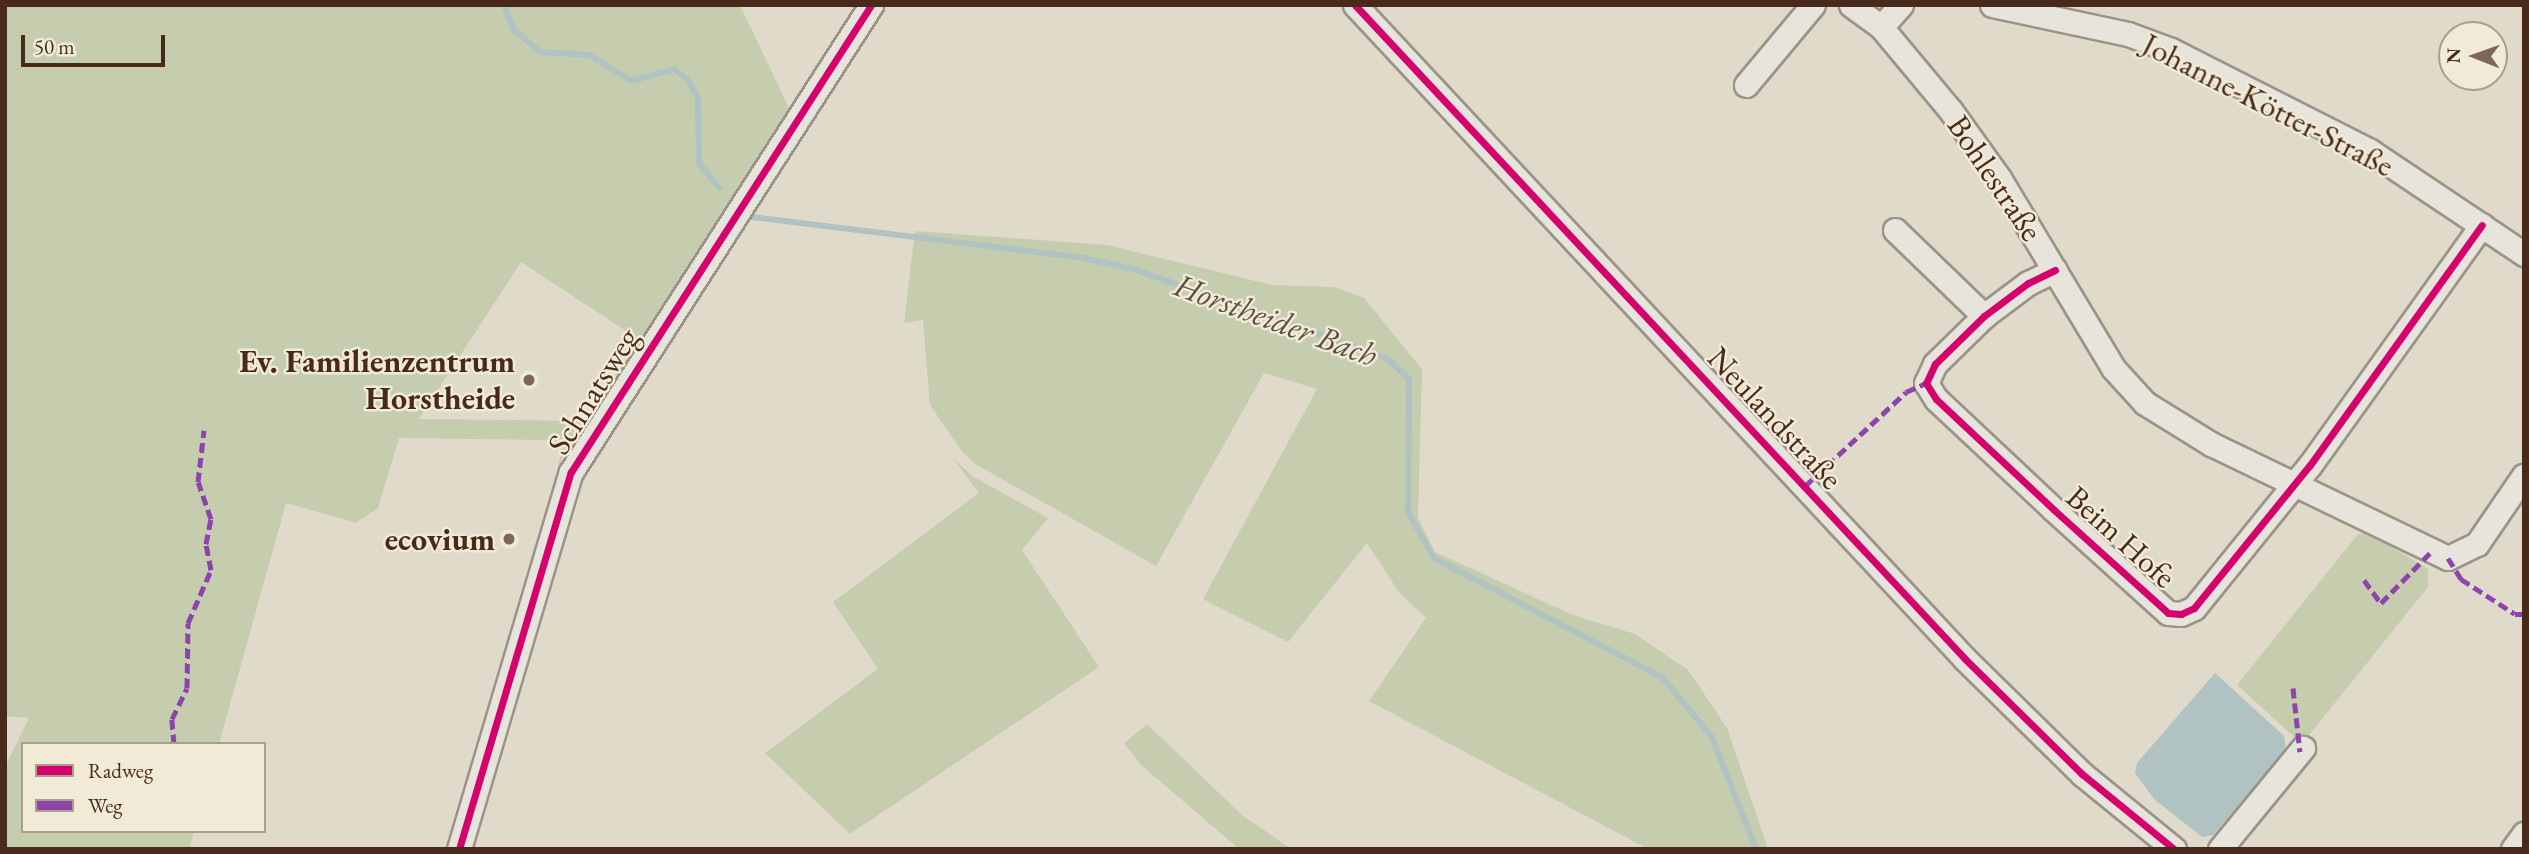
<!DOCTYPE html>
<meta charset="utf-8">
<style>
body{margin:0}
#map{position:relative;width:2529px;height:854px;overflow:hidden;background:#e0daca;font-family:"EB Garamond",serif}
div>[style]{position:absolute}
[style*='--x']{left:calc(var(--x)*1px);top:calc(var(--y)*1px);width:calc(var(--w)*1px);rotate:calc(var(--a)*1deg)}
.green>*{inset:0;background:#c6cdae}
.water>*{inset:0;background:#b0c3c2}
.stream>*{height:6px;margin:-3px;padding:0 3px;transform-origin:3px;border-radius:3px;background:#b0c3c2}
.roads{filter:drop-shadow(2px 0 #9b9388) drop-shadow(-2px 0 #9b9388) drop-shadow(0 2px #9b9388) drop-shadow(0 -2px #9b9388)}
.minor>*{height:23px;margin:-11.5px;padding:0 11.5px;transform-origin:11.5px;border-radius:11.5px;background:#e7e4dc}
.quiet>*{height:5px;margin-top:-2.5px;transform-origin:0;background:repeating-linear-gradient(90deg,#8e44ad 0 10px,transparent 0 15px)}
.cycleway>*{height:7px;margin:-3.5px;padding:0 3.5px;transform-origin:3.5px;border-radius:3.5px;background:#d6006c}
.dots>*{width:19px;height:19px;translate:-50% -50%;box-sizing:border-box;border:4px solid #f0ead7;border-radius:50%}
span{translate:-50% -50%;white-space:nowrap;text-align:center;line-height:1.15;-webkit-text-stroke:5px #f0ead7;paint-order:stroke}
.street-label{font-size:32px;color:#48291a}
.poi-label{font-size:32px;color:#48291a;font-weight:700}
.right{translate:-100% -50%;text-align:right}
.water-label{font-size:33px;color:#5d4d43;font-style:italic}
.frame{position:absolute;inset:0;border:7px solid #48291a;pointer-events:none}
.legend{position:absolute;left:21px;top:742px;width:245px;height:91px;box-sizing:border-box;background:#f0ead7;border:2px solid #ad9d8b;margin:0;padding:9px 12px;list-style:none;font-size:21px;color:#48291a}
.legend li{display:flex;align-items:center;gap:14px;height:35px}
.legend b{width:35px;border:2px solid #ad9d8b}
.north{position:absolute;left:2438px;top:21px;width:70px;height:70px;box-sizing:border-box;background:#f0ead7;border:2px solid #ad9d8b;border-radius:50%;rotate:271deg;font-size:19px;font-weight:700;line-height:28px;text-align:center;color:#48291a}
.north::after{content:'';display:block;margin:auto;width:24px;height:32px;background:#7d6758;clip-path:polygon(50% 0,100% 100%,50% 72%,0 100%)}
.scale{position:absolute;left:21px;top:35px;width:144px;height:32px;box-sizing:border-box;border:4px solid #48291a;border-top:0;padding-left:9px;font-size:21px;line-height:24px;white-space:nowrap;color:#48291a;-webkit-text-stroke:5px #f0ead7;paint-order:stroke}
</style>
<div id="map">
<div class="green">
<i style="clip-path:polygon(7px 5px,740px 5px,789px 108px,640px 340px,521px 262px,419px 419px,586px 421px,558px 465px,562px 450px,554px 440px,399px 438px,378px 508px,356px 523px,286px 503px,219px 744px,23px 744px,23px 831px,194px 831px,189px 849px,5px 849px,5px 767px,29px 718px,5px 716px)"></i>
<i style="clip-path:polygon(915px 231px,1107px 245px,1272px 285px,1335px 287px,1364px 298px,1422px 369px,1418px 518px,1435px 552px,1573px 615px,1635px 634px,1688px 670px,1727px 728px,1768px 849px,1648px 849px,1369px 701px,1426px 618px,1398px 591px,1367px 543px,1288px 642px,1203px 599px,1317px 389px,1264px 373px,1156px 566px,977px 465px,963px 453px,930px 405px,923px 320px,904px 323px)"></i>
<i style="clip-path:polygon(953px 458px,972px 476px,1048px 518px,1022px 550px,1099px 667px,850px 834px,765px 753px,878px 669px,833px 602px,979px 493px)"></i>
<i style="clip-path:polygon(2369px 533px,2428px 569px,2428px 587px,2302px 744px,2237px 685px,2358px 534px)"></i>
<i style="clip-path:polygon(1147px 724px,1242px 815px,1291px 849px,1239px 849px,1141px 765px,1124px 743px)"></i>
</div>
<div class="water">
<i style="clip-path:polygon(2215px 673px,2284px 736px,2286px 750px,2213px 835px,2202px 837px,2154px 799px,2135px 773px,2137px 763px)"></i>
</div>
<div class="stream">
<i style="--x:504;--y:5;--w:26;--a:69"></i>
<i style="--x:513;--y:29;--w:35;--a:40"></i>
<i style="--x:540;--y:52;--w:49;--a:3.5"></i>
<i style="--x:589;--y:55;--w:50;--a:31.2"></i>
<i style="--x:632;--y:81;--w:44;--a:-15.9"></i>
<i style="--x:674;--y:69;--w:18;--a:38"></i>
<i style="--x:688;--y:80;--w:21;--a:62"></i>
<i style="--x:698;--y:99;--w:64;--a:89.1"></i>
<i style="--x:699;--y:163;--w:32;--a:51"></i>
<i style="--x:751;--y:217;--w:335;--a:7"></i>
<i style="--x:1083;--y:258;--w:51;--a:12.4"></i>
<i style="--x:1133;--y:269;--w:270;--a:19.4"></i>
<i style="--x:1388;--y:359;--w:29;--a:44"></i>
<i style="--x:1409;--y:379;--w:133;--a:90.4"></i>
<i style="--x:1408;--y:512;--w:53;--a:60.5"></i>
<i style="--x:1434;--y:558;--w:257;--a:27.6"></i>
<i style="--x:1662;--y:677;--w:78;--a:50.2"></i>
<i style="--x:1712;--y:737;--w:120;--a:68.6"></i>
</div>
<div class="roads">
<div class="minor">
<i style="--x:1355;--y:5;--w:894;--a:46.99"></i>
<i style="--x:1965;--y:659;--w:164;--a:44.5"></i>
<i style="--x:2082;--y:774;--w:119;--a:39.2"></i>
<i style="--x:1851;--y:5;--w:37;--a:36"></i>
<i style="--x:1881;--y:27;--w:109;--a:50.2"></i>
<i style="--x:1951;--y:111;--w:82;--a:54.4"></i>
<i style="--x:1999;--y:178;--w:222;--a:59"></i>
<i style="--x:2113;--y:368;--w:47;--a:47.6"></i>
<i style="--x:2145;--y:403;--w:78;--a:31.8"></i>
<i style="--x:2211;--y:444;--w:263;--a:25.7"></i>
<i style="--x:2448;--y:558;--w:32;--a:-26"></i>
<i style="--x:2477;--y:544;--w:83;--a:-55.7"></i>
<i style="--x:1992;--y:5;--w:139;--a:12"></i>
<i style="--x:2128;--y:34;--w:46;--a:20.4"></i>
<i style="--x:2171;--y:50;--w:223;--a:26.9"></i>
<i style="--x:2370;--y:151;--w:185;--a:33.8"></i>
<i style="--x:1881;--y:27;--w:30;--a:-48"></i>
<i style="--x:1746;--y:85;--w:104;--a:-50.1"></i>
<i style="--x:1895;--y:230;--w:124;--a:44"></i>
<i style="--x:2055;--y:270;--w:30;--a:154"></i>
<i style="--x:2028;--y:283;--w:55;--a:143.1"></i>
<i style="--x:1984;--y:316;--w:69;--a:135.6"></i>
<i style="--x:1935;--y:364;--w:21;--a:115"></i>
<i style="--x:1926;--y:383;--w:19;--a:58"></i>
<i style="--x:1936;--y:399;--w:161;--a:43.2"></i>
<i style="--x:2053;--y:509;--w:155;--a:42.1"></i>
<i style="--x:2168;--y:613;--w:13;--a:4"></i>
<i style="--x:2181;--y:614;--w:14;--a:-25"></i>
<i style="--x:2194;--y:608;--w:184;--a:-51"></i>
<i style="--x:2310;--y:465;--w:295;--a:-54.4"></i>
<i style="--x:459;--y:849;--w:393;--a:-73.5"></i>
<i style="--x:571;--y:472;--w:555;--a:-57.28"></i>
<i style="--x:2220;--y:849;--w:131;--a:-50.6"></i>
<i style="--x:2513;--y:849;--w:19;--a:-54"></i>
</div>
</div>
<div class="quiet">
<i style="--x:1805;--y:486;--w:138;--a:-42.9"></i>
<i style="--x:1906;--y:392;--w:22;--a:-24"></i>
<i style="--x:2448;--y:558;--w:25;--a:58"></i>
<i style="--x:2461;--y:579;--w:64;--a:32.9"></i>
<i style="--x:2515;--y:614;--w:9;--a:0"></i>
<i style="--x:2364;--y:580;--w:29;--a:54"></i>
<i style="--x:2381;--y:603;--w:70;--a:-45.6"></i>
<i style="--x:2293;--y:688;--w:64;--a:83.8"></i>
<i style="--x:174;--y:744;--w:25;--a:-95"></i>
<i style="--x:172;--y:719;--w:34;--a:-64"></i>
<i style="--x:187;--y:688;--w:65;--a:-89.1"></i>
<i style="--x:188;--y:623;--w:58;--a:-66.5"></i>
<i style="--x:211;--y:570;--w:26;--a:-101"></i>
<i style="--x:206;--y:544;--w:25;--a:-79"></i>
<i style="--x:211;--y:519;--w:39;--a:-109"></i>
<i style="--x:198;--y:482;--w:52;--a:-83.4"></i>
</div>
<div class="cycleway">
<i style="--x:1355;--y:5;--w:894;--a:46.99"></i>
<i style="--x:1965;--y:659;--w:164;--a:44.5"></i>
<i style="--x:2082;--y:774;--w:119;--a:39.2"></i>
<i style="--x:2055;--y:270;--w:30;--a:154"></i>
<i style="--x:2028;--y:283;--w:55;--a:143.1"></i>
<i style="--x:1984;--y:316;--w:69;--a:135.6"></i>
<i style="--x:1935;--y:364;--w:21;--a:115"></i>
<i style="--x:1926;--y:383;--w:19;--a:58"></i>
<i style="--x:1936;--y:399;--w:161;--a:43.2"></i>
<i style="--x:2053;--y:509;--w:155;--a:42.1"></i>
<i style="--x:2168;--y:613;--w:13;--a:4"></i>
<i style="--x:2181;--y:614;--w:14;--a:-25"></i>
<i style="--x:2194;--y:608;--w:184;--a:-51"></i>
<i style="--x:2310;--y:465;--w:295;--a:-54.4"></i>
<i style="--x:459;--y:849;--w:393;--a:-73.5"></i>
<i style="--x:571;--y:472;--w:555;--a:-57.28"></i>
</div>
<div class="dots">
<i style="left:529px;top:380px;background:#7d6758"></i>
<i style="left:509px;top:539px;background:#7d6758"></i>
</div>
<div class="street-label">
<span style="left:2268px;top:105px;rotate:27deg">Johanne-Kötter-Straße</span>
<span style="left:1995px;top:178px;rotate:56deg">Bohlestraße</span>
<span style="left:593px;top:391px;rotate:-58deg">Schnatsweg</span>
<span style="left:1775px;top:418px;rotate:47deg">Neulandstraße</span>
<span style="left:2121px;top:537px;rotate:42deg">Beim Hofe</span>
</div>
<div class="poi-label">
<span class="right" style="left:515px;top:380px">Ev. Familienzentrum<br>Horstheide</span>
<span class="right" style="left:495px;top:539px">ecovium</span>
</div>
<div class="water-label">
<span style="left:1276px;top:320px;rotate:20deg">Horstheider Bach</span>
</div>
<div class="frame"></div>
<ul class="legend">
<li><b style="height:9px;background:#d6006c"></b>Radweg</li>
<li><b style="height:9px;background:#8e44ad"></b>Weg</li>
</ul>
<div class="north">N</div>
<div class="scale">50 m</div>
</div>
